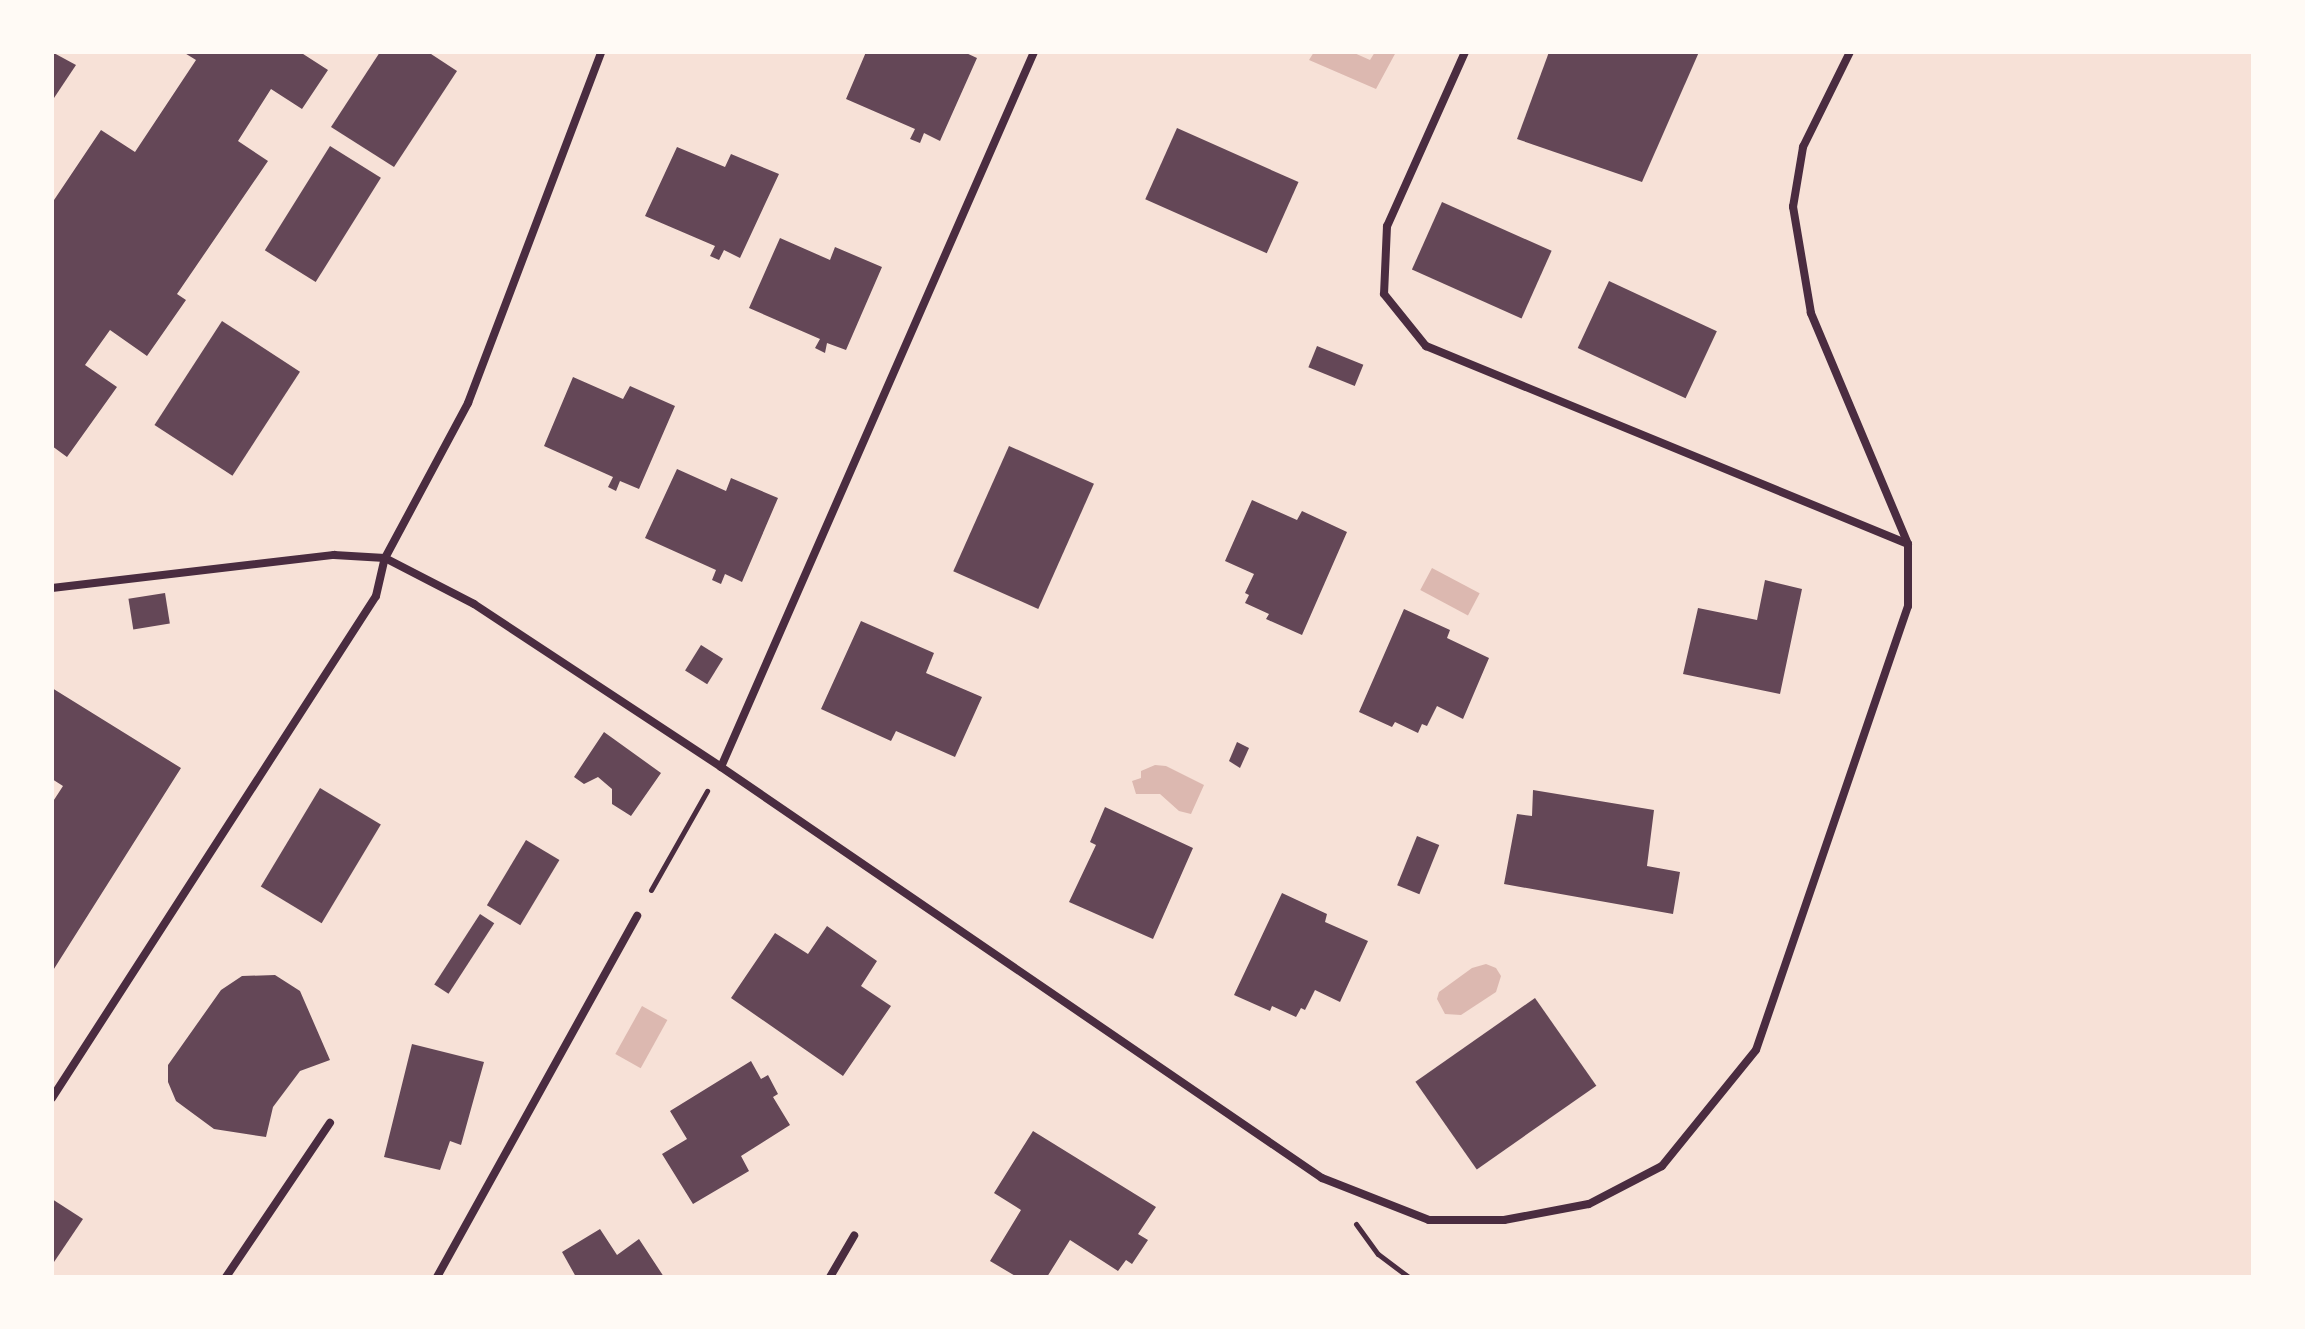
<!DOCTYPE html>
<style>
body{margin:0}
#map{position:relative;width:2305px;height:1329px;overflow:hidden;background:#f7e1d7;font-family:"Work Sans",sans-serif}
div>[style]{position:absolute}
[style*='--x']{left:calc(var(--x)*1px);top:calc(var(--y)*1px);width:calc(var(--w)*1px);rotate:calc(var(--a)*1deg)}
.water>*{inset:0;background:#dcb8b0;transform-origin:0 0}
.building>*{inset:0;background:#644757;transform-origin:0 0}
.path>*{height:5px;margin:-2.5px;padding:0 2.5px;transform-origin:2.5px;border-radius:2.5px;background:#4a2c40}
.minor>*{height:8px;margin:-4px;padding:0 4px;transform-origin:4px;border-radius:4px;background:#4a2c40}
span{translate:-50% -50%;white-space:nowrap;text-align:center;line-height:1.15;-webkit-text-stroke:7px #fffaf5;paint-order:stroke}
.frame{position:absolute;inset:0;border:54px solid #fffaf5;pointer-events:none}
</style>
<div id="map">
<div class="water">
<i style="clip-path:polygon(1314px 52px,1352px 52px,1370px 60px,1375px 52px,1396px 52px,1376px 89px,1309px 60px)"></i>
<i style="left:1432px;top:568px;width:54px;height:25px;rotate:28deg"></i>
<i style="clip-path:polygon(1155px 765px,1166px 766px,1204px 785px,1191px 814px,1179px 811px,1160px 794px,1136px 794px,1132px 781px,1141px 778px,1141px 771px)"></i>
<i style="clip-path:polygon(1486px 964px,1496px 968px,1501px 976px,1496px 992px,1461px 1015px,1445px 1014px,1437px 999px,1439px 992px,1472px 968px)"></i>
<i style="left:642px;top:1006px;width:29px;height:55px;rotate:29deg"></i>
</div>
<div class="building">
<i style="clip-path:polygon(52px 52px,76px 65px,52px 101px)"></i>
<i style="clip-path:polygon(183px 52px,300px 52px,328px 70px,302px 109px,271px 89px,238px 141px,268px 161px,177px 294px,186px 300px,147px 356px,110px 330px,85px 365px,117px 387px,67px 457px,52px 446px,52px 203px,101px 130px,135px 152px,196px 60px)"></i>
<i style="clip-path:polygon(380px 52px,428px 52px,457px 71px,394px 167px,331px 127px)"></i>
<i style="clip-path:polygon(866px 52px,964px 52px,977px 58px,940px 141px,924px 133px,920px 143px,910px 139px,915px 129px,846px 99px)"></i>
<i style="clip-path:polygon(1549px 52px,1699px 52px,1642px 182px,1517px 139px)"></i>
<i style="left:1177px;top:128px;width:133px;height:78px;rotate:24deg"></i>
<i style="left:330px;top:146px;width:60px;height:123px;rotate:32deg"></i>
<i style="clip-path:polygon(677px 147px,725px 167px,731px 154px,779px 174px,740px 258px,724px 250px,719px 260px,710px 256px,715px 246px,645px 216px)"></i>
<i style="left:1442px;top:202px;width:120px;height:74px;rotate:24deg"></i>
<i style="clip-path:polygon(780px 238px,830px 260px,835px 247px,882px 267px,846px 350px,827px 343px,825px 353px,815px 348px,820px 339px,749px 308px)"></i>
<i style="left:1609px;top:281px;width:119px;height:74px;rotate:25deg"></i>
<i style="left:222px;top:321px;width:93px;height:124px;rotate:33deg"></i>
<i style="left:1317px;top:346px;width:50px;height:23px;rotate:22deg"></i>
<i style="clip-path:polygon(573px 377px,623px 399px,630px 386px,675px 406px,639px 489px,620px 481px,616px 491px,608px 487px,613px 477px,544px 446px)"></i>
<i style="left:1009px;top:446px;width:93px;height:137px;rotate:24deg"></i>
<i style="clip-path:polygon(677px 469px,726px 491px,731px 478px,778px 498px,742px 582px,725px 574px,721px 584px,712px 580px,716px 570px,645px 538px)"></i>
<i style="clip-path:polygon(1252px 500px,1297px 520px,1302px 511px,1347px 532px,1302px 635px,1266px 619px,1269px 614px,1245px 603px,1249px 595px,1245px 593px,1254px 574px,1225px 561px)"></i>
<i style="clip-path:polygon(1765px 580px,1802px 589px,1780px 694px,1683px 674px,1698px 608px,1757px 620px)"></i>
<i style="left:165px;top:593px;width:31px;height:37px;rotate:81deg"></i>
<i style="clip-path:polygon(1404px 609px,1450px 630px,1447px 638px,1489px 658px,1463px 719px,1437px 706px,1427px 726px,1422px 724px,1418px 733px,1395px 722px,1392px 727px,1359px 712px)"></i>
<i style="clip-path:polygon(861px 621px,934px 653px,926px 673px,982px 697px,955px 757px,896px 731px,891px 741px,821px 709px)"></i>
<i style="left:701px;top:645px;width:26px;height:30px;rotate:32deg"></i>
<i style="clip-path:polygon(52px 688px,181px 768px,52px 972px,52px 803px,63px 786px,52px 779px)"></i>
<i style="clip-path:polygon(604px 732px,661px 773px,631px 816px,612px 804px,612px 789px,598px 777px,584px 784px,574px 777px)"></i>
<i style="clip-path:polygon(1237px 742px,1249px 748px,1240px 768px,1229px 761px)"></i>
<i style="left:320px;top:788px;width:71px;height:115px;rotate:31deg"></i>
<i style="clip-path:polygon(1533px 790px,1654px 810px,1647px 866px,1680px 872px,1673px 914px,1504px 884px,1517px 814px,1532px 816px)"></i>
<i style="clip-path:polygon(1105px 807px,1193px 848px,1153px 939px,1069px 902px,1096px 845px,1090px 842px)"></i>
<i style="left:1417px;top:836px;width:24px;height:53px;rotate:22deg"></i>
<i style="left:526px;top:840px;width:39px;height:76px;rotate:31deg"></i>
<i style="clip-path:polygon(1282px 893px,1327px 914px,1325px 922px,1368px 941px,1340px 1002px,1315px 990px,1305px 1010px,1301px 1008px,1296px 1017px,1272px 1006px,1270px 1011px,1234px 995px)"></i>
<i style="left:480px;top:914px;width:17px;height:84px;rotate:33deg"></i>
<i style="clip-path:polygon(827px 926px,877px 961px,861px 986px,891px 1006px,843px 1076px,731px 998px,775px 933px,808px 954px)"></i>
<i style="clip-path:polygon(275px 975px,300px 991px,330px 1060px,300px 1071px,273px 1107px,266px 1137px,214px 1129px,176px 1101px,168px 1082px,168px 1065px,221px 990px,242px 976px)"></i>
<i style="left:1535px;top:998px;width:107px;height:146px;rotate:55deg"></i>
<i style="clip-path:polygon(412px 1044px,484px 1062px,461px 1145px,450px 1141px,440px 1170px,384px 1157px)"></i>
<i style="clip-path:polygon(751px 1061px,761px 1079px,768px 1075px,778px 1094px,773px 1097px,790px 1125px,741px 1156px,749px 1171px,693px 1204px,662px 1154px,687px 1139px,670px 1111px)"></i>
<i style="clip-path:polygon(1033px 1131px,1156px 1207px,1138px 1234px,1148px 1240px,1132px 1264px,1126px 1260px,1118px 1271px,1070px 1240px,1047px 1277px,1017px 1277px,990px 1261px,1021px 1210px,994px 1193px)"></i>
<i style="clip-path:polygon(52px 1199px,83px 1219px,52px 1265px)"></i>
<i style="clip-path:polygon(600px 1229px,617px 1255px,639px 1239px,664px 1277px,576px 1277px,562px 1252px)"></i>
</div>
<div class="path">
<i style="--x:651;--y:890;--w:114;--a:-60.5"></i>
<i style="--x:1356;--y:1224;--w:37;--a:54"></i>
<i style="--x:1378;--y:1254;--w:38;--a:37"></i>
</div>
<div class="minor">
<i style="--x:1465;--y:52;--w:191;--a:114.1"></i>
<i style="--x:1387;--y:226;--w:68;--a:92.5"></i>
<i style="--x:1384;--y:294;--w:67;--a:51.1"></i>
<i style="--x:1426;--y:346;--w:521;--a:22.33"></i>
<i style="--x:52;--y:588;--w:284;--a:-6.7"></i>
<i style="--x:334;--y:555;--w:51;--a:3.4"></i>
<i style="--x:385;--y:558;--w:100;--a:27.3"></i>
<i style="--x:474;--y:604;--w:296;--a:33.4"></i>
<i style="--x:721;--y:767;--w:728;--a:34.37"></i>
<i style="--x:1322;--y:1178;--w:115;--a:21.4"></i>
<i style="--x:1429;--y:1220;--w:75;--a:0"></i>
<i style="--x:1504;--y:1220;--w:86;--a:-10.7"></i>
<i style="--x:1589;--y:1204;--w:82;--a:-27.5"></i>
<i style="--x:1662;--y:1166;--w:149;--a:-51"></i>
<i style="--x:1756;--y:1050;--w:469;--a:-71.1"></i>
<i style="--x:1908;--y:606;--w:62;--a:-90"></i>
<i style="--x:1908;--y:544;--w:251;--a:-112.8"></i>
<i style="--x:1811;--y:313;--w:108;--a:-99.6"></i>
<i style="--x:1793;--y:207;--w:61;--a:-80.5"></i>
<i style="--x:1803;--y:147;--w:106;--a:-63.7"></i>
<i style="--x:721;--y:767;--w:781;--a:-66.36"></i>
<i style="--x:52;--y:1098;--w:597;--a:-57.16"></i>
<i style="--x:376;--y:596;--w:39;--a:-77"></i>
<i style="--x:385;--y:558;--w:176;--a:-61.8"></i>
<i style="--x:468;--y:403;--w:375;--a:-69.2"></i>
<i style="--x:226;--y:1277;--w:186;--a:-56"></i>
<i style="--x:437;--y:1277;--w:413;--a:-61"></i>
<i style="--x:830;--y:1277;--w:48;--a:-59.7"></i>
</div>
<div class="frame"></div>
</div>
